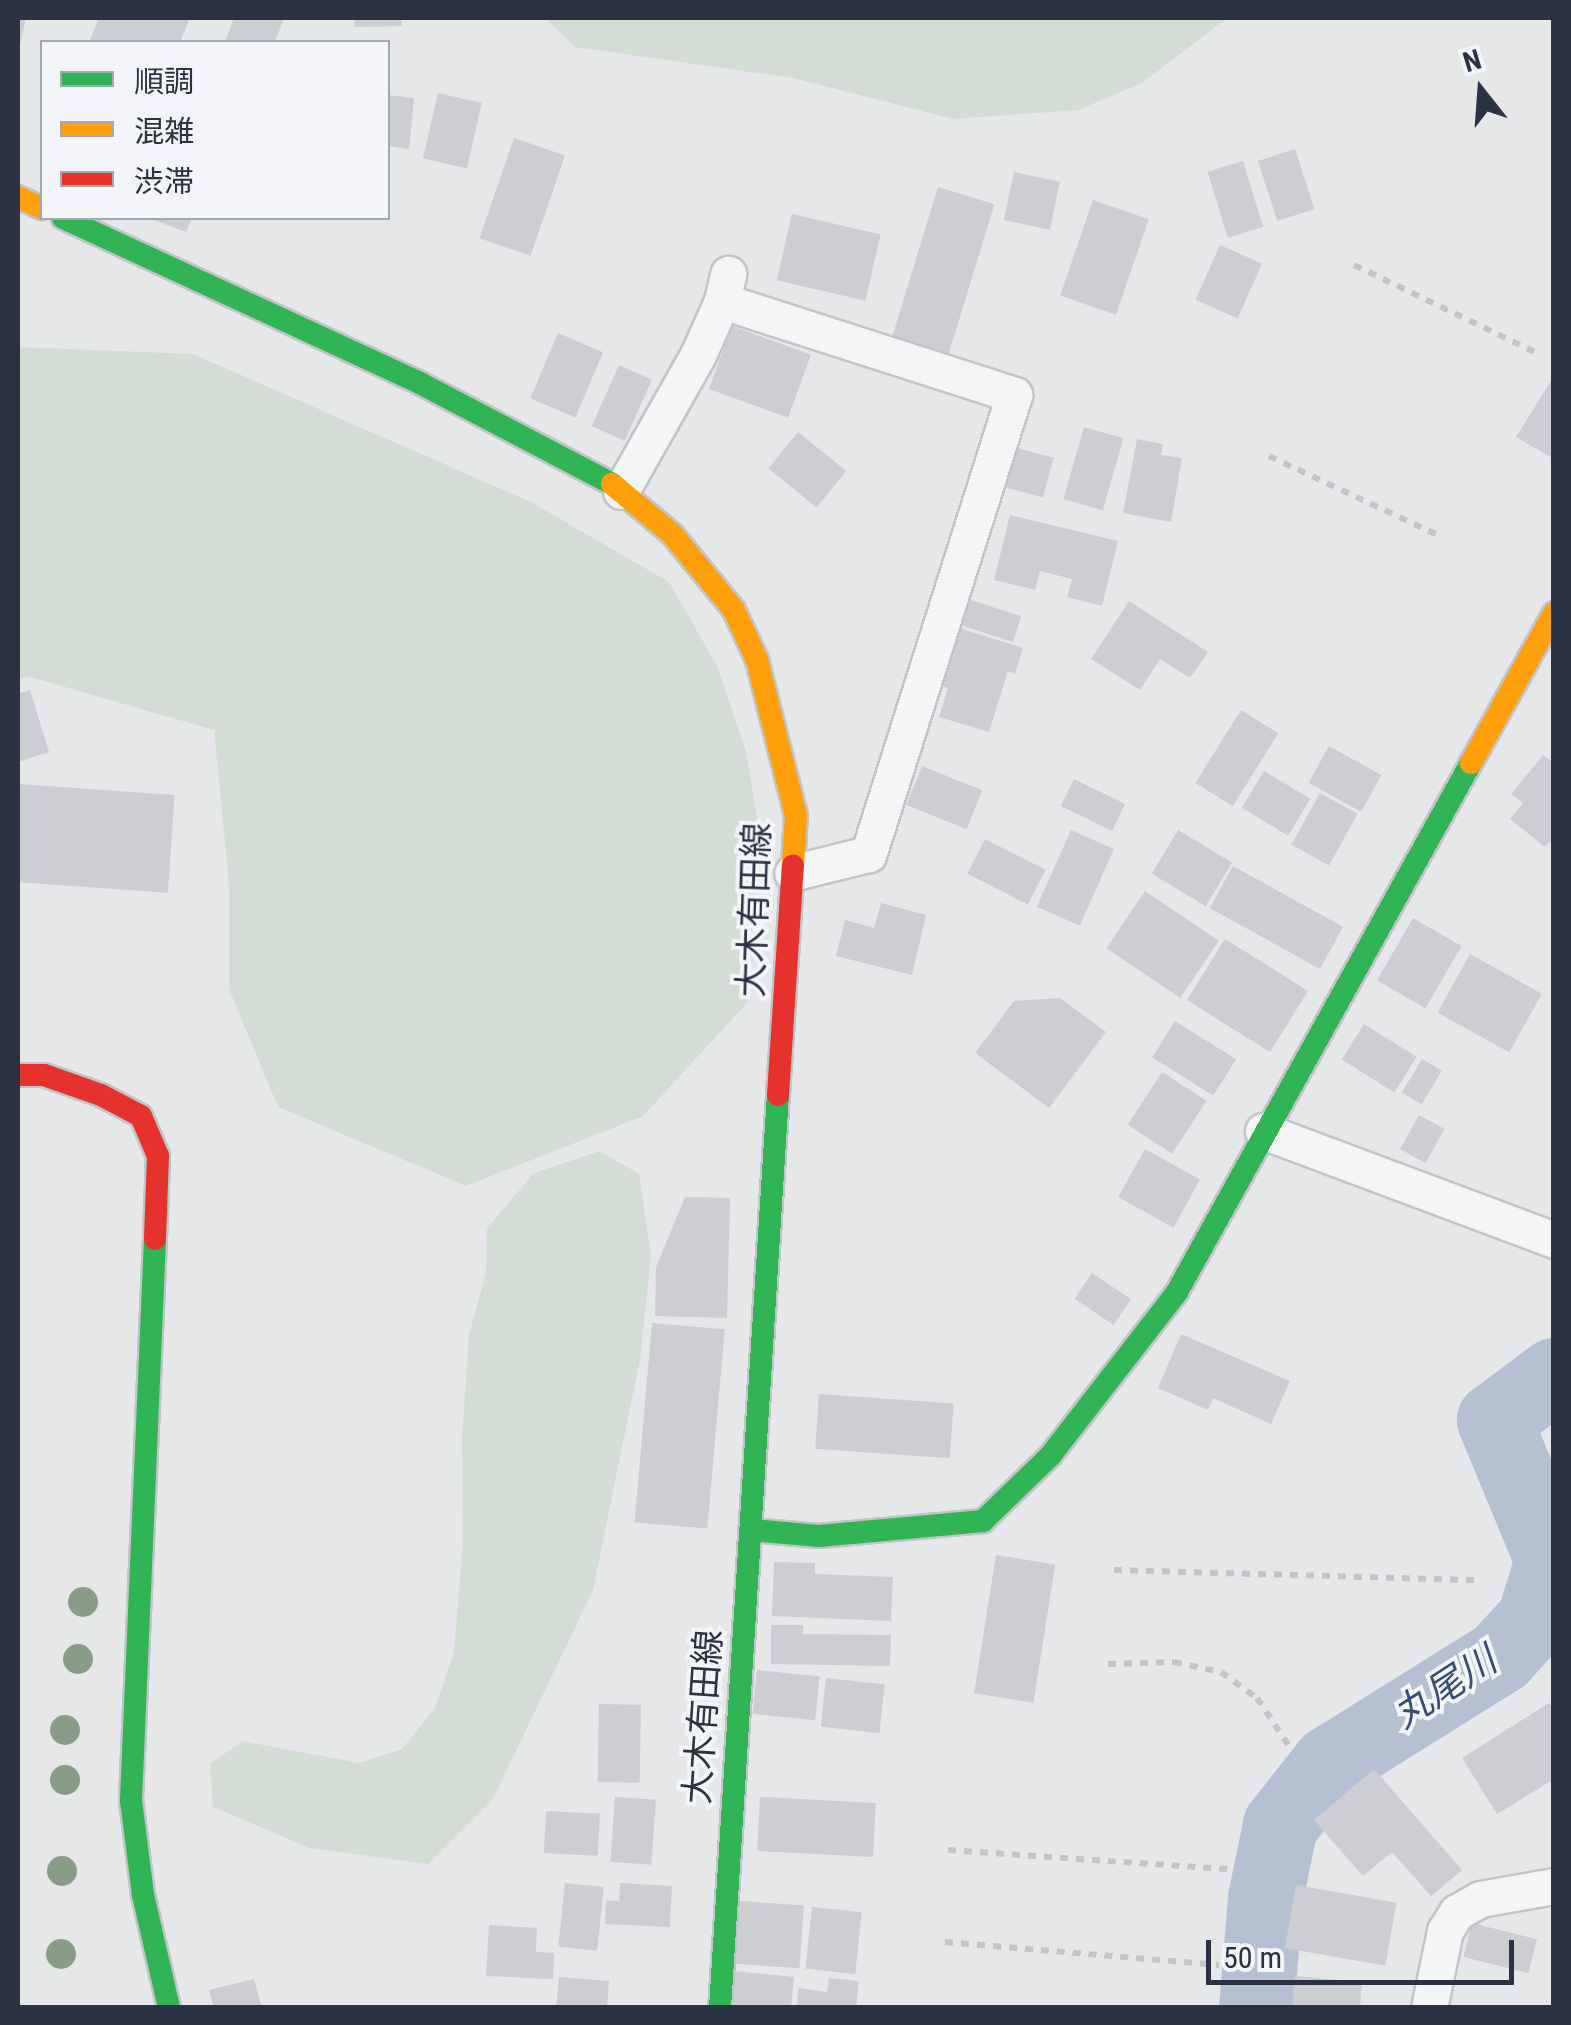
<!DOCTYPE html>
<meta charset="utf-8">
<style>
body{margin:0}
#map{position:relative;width:1571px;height:2025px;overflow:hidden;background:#e5e7e9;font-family:"Roboto Condensed","Noto Sans JP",sans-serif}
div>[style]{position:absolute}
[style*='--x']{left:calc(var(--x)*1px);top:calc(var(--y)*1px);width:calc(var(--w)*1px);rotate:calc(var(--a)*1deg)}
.green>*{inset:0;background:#d4ddd5}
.river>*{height:75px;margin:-37.5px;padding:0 37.5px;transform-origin:37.5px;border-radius:37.5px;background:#b5c0d3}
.building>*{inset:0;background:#ccced2;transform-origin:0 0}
.path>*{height:6px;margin-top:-3px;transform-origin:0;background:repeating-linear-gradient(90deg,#c4c5c9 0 8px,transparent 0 16px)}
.roads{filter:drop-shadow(2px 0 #c2c4c7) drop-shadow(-2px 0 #c2c4c7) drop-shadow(0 2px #c2c4c7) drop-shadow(0 -2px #c2c4c7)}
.street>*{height:35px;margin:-17.5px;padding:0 17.5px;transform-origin:17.5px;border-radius:17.5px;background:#f4f5f6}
.fast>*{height:22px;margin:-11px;padding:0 11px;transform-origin:11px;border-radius:11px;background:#30b455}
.slow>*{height:22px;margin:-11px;padding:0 11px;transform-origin:11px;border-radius:11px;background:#ff9f0a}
.jam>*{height:22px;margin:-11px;padding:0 11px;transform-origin:11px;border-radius:11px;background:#e5322d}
.trees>*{width:30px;height:30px;margin:-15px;border-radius:50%;background:#899c88}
span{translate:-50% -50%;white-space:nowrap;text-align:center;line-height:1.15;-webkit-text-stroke:8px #f3f5f8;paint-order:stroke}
.street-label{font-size:35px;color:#2b3243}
.water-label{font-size:38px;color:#374d76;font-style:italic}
.frame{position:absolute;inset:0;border:20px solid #2b3243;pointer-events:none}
.legend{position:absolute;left:40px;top:40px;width:350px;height:180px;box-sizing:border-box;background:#f3f5f8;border:2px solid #a3a7b0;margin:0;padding:12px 18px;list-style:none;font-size:30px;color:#2b3243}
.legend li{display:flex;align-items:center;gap:20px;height:50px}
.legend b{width:50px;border:2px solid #a3a7b0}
.north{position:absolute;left:1431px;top:40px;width:100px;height:100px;-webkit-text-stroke:8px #f3f5f8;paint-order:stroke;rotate:343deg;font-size:28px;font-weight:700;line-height:40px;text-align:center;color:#2b3243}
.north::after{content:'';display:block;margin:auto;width:35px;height:45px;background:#2b3243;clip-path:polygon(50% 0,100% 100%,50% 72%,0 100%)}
.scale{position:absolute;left:1206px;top:1940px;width:308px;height:45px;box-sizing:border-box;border:5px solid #2b3243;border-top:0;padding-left:12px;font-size:30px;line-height:35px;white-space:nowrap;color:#2b3243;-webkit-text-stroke:8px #f3f5f8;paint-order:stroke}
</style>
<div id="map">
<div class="green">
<i style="clip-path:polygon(545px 18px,1227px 18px,1142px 83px,1078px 110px,953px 119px,793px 78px,575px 47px)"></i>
<i style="clip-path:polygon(18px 347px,193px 354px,531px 502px,669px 582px,717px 666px,746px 751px,759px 829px,748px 1002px,643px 1116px,466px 1186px,278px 1107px,229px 989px,229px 883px,214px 730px,30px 677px,18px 679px)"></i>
<i style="clip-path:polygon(600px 1151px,639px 1174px,651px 1257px,640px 1359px,593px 1590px,493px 1799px,428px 1864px,309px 1848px,213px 1807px,210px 1764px,242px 1741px,359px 1763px,402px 1749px,435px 1708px,454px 1652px,463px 1541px,462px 1438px,469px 1335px,486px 1273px,487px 1228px,534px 1173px)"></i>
</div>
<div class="river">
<i style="--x:1256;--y:2008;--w:110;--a:-85.3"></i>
<i style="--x:1265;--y:1898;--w:75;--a:-78.4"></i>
<i style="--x:1280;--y:1825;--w:79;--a:-51.7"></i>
<i style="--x:1329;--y:1763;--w:202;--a:-32"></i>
<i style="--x:1500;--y:1656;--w:50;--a:-47.4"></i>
<i style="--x:1534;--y:1619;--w:62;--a:-73"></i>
<i style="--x:1552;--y:1560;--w:152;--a:-112.5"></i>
<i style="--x:1494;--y:1420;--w:75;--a:-36.9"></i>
</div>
<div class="building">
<i style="clip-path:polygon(18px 18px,26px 18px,19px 50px,18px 50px)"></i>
<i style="clip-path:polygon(99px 18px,190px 18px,180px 42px,89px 42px)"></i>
<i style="clip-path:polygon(234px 18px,284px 18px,275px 42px,225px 42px)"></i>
<i style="clip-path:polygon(354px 18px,401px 18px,402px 26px,355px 27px)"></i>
<i style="left:438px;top:93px;width:45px;height:67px;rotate:13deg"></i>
<i style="clip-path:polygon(388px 95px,414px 98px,409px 149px,388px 146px)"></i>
<i style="left:514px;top:138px;width:54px;height:106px;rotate:19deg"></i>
<i style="left:1295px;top:149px;width:63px;height:39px;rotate:72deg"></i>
<i style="left:1243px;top:161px;width:69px;height:37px;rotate:73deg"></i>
<i style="left:1014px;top:172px;width:47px;height:49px;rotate:12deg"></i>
<i style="left:938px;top:187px;width:59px;height:157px;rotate:17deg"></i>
<i style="left:1093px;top:200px;width:59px;height:101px;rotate:19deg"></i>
<i style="left:792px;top:214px;width:91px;height:68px;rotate:13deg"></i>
<i style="clip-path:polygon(148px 218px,192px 218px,186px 232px)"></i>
<i style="left:1220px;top:245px;width:46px;height:60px;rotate:24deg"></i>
<i style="left:732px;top:326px;width:84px;height:67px;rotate:20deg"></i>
<i style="left:558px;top:333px;width:49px;height:71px;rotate:23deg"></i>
<i style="left:619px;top:365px;width:36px;height:67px;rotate:24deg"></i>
<i style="clip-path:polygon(1554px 376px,1554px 459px,1516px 437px)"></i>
<i style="left:1084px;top:427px;width:41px;height:75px;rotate:16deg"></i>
<i style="left:798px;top:432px;width:62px;height:47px;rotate:39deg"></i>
<i style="clip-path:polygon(1137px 439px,1163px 444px,1161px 455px,1182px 458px,1171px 522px,1123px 513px)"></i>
<i style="left:1017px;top:448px;width:38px;height:41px;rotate:15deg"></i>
<i style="clip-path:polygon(1010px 515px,1118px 541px,1102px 606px,1067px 597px,1072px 579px,1040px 571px,1035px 590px,994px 580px)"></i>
<i style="left:968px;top:599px;width:56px;height:27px;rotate:18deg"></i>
<i style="clip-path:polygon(1129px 601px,1208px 652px,1190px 678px,1160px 659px,1140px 690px,1091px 659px)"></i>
<i style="clip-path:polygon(959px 628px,1023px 648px,1015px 674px,1008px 671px,989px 732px,939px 717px,948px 688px,940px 686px)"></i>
<i style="clip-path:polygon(30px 690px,49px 752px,18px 762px,18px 694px)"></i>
<i style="left:1241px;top:710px;width:44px;height:86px;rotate:32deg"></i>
<i style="left:1329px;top:746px;width:60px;height:42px;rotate:29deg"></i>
<i style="clip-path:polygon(1543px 755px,1554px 763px,1554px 837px,1545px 847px,1510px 819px,1523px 803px,1511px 794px)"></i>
<i style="left:922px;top:766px;width:65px;height:42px;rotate:22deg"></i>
<i style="left:1264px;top:771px;width:54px;height:43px;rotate:31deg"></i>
<i style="left:1074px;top:779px;width:57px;height:30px;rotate:26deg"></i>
<i style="left:18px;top:784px;width:157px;height:98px;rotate:4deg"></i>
<i style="left:1320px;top:793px;width:43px;height:59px;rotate:29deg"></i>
<i style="left:1071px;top:830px;width:47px;height:84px;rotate:24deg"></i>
<i style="left:1178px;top:830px;width:63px;height:51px;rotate:31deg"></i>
<i style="left:985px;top:839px;width:68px;height:39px;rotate:27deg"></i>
<i style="left:1233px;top:866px;width:126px;height:48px;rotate:29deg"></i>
<i style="left:1145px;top:891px;width:89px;height:69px;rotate:34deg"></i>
<i style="clip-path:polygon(881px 903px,926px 915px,912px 975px,836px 956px,845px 920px,874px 928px)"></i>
<i style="left:1413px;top:918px;width:56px;height:72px;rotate:30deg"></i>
<i style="left:1225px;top:939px;width:98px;height:72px;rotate:32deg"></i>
<i style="left:1470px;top:954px;width:82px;height:67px;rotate:29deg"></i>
<i style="clip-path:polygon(1060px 998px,1106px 1032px,1049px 1108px,975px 1053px,1014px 1001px)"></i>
<i style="left:1175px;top:1021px;width:72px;height:43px;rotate:32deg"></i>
<i style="left:1364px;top:1024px;width:62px;height:42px;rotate:32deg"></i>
<i style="left:1422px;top:1059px;width:23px;height:39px;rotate:31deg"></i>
<i style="left:1162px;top:1072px;width:53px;height:63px;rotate:33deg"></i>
<i style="left:1419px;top:1115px;width:29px;height:39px;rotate:29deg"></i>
<i style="left:1145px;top:1149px;width:63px;height:55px;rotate:29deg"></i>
<i style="clip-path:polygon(685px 1197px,730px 1198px,727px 1318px,655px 1316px,656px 1267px)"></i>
<i style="left:1092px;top:1273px;width:47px;height:31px;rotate:34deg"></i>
<i style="left:652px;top:1323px;width:73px;height:200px;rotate:5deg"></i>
<i style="clip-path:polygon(1181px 1334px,1290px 1381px,1271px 1424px,1213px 1398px,1208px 1410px,1158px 1388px)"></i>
<i style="left:819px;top:1394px;width:135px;height:55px;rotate:4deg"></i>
<i style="left:996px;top:1555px;width:60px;height:140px;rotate:9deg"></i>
<i style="clip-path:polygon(774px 1562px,815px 1563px,815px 1574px,893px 1577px,891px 1621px,772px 1616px)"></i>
<i style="clip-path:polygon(771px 1625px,803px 1625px,803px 1634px,891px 1635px,890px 1666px,771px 1664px)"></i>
<i style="left:757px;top:1670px;width:63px;height:44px;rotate:6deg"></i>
<i style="left:826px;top:1678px;width:59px;height:49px;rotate:6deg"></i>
<i style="clip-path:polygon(1549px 1703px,1554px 1710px,1554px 1779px,1497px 1814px,1462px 1758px)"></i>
<i style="left:599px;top:1704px;width:42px;height:78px;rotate:1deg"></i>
<i style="clip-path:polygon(1374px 1769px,1462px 1870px,1431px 1896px,1392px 1852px,1363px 1876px,1314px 1820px)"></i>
<i style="left:615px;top:1797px;width:41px;height:65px;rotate:4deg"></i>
<i style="left:760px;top:1797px;width:116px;height:54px;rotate:3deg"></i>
<i style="left:546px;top:1811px;width:54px;height:42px;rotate:3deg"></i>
<i style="left:565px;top:1883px;width:39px;height:64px;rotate:6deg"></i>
<i style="clip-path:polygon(620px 1883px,672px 1886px,670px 1927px,605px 1924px,606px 1900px,619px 1901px)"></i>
<i style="left:1296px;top:1885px;width:102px;height:64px;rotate:10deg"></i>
<i style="left:740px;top:1901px;width:64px;height:63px;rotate:4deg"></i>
<i style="left:812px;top:1907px;width:50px;height:62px;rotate:6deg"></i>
<i style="left:1472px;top:1923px;width:67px;height:35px;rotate:14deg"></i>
<i style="clip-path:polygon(489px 1925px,537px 1928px,536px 1952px,554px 1953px,553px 1979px,486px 1976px)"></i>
<i style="clip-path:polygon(734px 1971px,794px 1977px,791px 2008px,730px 2008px)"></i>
<i style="clip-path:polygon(1295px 1976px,1362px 1982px,1360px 2008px,1292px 2008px)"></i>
<i style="clip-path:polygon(559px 1977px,609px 1981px,607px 2008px,556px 2008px)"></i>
<i style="clip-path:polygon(829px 1978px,859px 1981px,856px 2008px,797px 2008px,798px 1988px,827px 1992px)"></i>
<i style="clip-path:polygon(254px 1979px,262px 2008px,214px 2008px,209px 1990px)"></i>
</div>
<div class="path">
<i style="--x:1354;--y:265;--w:203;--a:25.7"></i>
<i style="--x:1269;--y:456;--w:189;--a:25.1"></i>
<i style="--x:1114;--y:1570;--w:363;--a:1.6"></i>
<i style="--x:1108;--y:1664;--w:66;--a:-1.7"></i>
<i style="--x:1174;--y:1662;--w:48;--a:12"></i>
<i style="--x:1221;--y:1672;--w:44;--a:35.8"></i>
<i style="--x:1257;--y:1698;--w:61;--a:56.3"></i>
<i style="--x:948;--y:1850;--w:282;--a:3.9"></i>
<i style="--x:945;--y:1942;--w:275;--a:4.8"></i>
</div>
<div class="roads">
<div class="street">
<i style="--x:722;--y:301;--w:307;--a:17.8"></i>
<i style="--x:1014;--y:395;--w:482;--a:107.6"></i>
<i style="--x:868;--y:854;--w:78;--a:166"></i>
<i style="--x:621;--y:491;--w:156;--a:-60.5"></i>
<i style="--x:698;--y:355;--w:59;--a:-66"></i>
<i style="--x:722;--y:301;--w:28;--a:-77"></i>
<i style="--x:1263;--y:1131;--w:311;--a:20.5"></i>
<i style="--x:1429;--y:2008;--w:79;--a:-78.3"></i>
<i style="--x:1445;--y:1931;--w:22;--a:-58"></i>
<i style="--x:1457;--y:1912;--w:26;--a:-29"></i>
<i style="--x:1480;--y:1899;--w:75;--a:-10"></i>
</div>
<div class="fast">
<i style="--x:63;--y:218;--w:393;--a:24.8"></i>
<i style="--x:420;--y:383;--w:217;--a:27.7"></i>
<i style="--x:155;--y:1239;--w:562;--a:92.45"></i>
<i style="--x:131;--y:1800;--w:96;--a:82.8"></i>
<i style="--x:143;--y:1895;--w:116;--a:77"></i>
<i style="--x:752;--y:1530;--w:67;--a:5.1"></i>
<i style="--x:819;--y:1536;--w:165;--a:-5.2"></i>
<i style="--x:983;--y:1521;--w:93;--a:-44.1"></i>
<i style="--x:1050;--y:1456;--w:207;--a:-52.2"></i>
<i style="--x:1177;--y:1292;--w:605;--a:-60.94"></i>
<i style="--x:720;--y:2008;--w:915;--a:-86.37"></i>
</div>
<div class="slow">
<i style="--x:18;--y:197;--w:26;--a:25"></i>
<i style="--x:612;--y:484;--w:78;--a:39.8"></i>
<i style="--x:672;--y:534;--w:98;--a:50.8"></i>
<i style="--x:734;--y:610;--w:55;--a:65.3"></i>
<i style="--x:757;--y:660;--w:160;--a:75.9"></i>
<i style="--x:796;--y:815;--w:50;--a:93.4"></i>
<i style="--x:1471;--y:763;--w:171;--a:-61"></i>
</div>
<div class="jam">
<i style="--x:18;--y:1075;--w:26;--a:0"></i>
<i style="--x:44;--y:1075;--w:60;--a:19.3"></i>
<i style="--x:101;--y:1095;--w:45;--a:27.7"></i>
<i style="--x:141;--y:1116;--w:43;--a:67"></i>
<i style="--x:158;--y:1156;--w:83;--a:92.1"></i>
<i style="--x:778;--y:1095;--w:230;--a:-86.3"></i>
</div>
</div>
<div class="trees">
<i style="left:83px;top:1602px"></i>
<i style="left:78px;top:1659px"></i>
<i style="left:65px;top:1730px"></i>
<i style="left:65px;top:1780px"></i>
<i style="left:62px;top:1871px"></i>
<i style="left:61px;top:1954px"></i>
</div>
<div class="street-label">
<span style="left:755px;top:910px;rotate:-88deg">大木有田線</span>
<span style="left:704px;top:1717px;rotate:-86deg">大木有田線</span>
</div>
<div class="water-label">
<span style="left:1445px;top:1688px;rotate:-33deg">丸尾川</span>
</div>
<div class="frame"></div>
<ul class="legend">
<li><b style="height:12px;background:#30b455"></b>順調</li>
<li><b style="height:12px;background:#ff9f0a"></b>混雑</li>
<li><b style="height:12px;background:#e5322d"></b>渋滞</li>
</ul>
<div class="north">N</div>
<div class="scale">50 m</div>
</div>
